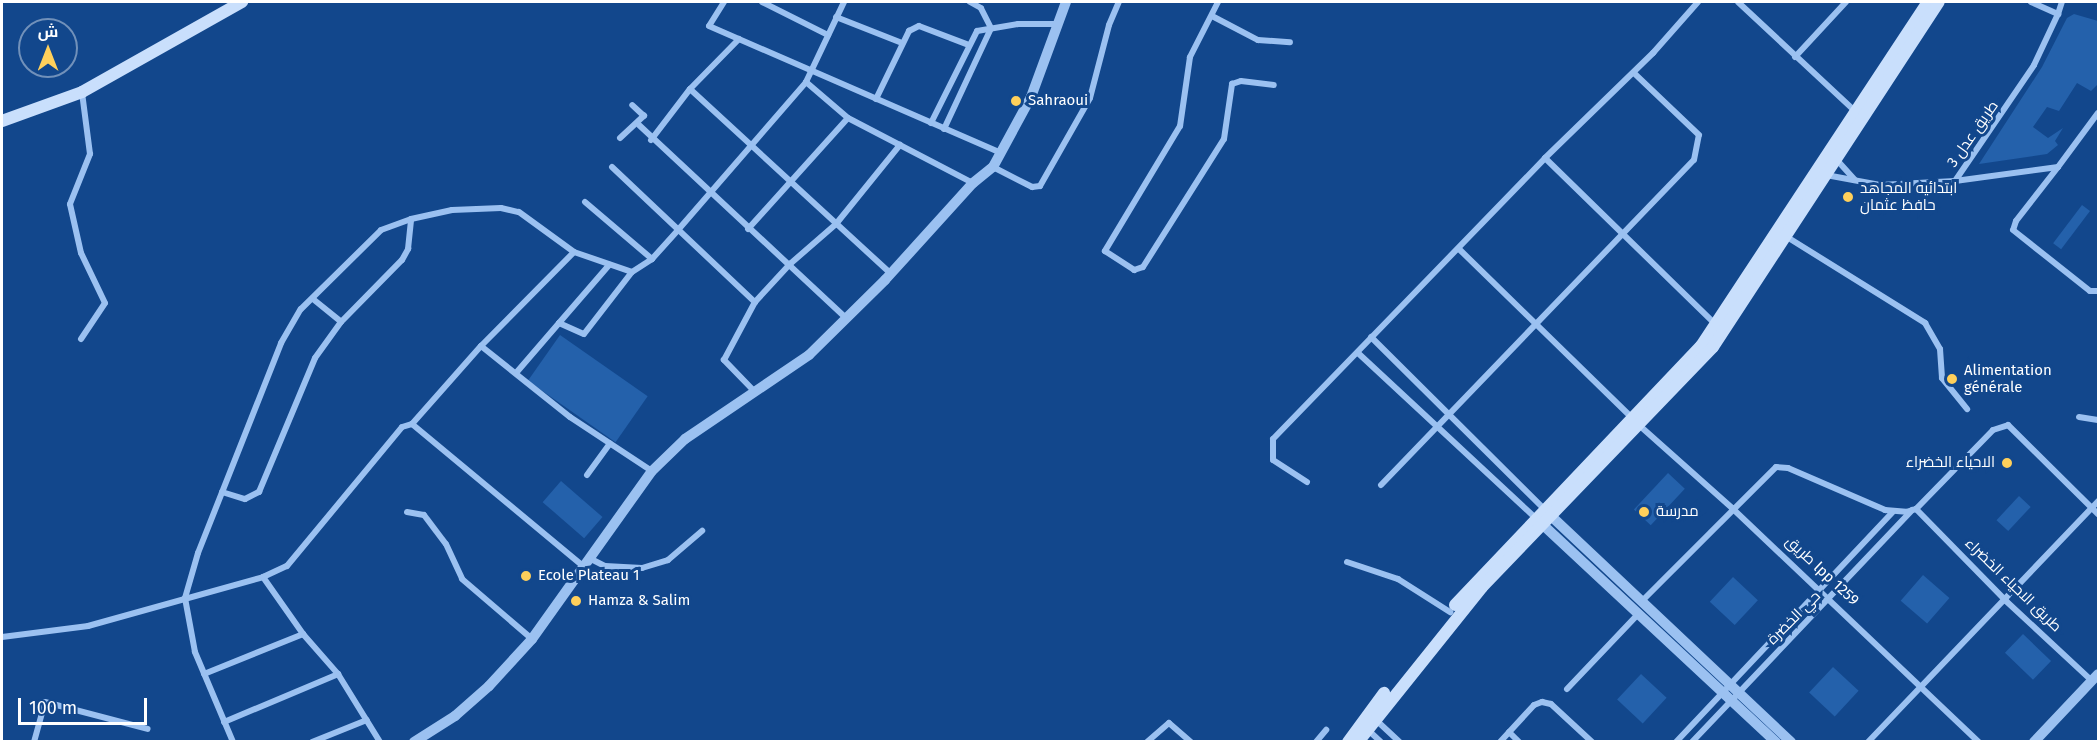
<!DOCTYPE html>
<meta charset="utf-8">
<style>
body{margin:0}
#map{position:relative;width:2100px;height:743px;overflow:hidden;background:#12478c;font-family:"Fira Sans",Cairo,sans-serif}
div>[style]{position:absolute}
[style*='--x']{left:calc(var(--x)*1px);top:calc(var(--y)*1px);width:calc(var(--w)*1px);rotate:calc(var(--a)*1deg)}
.green>*{inset:0;background:#2461ab;transform-origin:0 0}
.minor>*{height:6px;margin:-3px;padding:0 3px;transform-origin:3px;border-radius:3px;background:#9bc1f1}
.tertiary>*{height:10px;margin:-5px;padding:0 5px;transform-origin:5px;border-radius:5px;background:#9bc1f1}
.secondary>*{height:12px;margin:-6px;padding:0 6px;transform-origin:6px;border-radius:6px;background:#c9dffc}
.dots>*{width:16px;height:16px;translate:-50% -50%;box-sizing:border-box;border:3px solid #12478c;border-radius:50%}
span{translate:-50% -50%;white-space:nowrap;text-align:center;line-height:1.15;-webkit-text-stroke:6px #12478c;paint-order:stroke}
.poi-label{font-size:15px;color:#fff}
.left{translate:0 -50%;text-align:left}
.right{translate:-100% -50%;text-align:right}
.street-label{font-size:15px;color:#fff}
.frame{position:absolute;inset:0;border:3px solid #fff;pointer-events:none}
.north{position:absolute;left:18px;top:18px;width:60px;height:60px;box-sizing:border-box;background:#12478c;border:2px solid #7191ba;border-radius:50%;rotate:0deg;font-size:16px;font-weight:700;line-height:24px;text-align:center;color:#fff}
.north::after{content:'';display:block;margin:auto;width:21px;height:27px;background:#ffd05b;clip-path:polygon(50% 0,100% 100%,50% 72%,0 100%)}
.scale{position:absolute;left:18px;top:698px;width:129px;height:27px;box-sizing:border-box;border:3px solid #fff;border-top:0;padding-left:8px;font-size:18px;line-height:21px;white-space:nowrap;color:#fff;-webkit-text-stroke:4px #12478c;paint-order:stroke}
</style>
<div id="map">
<div class="green">
<i style="clip-path:polygon(2074px 14px,2098px 21px,2098px 84px,2091px 91px,2077px 83px,2059px 111px,2047px 107px,2033px 127px,2048px 138px,2063px 128px,2055px 141px,2058px 145px,2047px 154px,1979px 164px,2042px 67px,2067px 18px)"></i>
<i style="left:2082px;top:205px;width:10px;height:48px;rotate:37deg"></i>
<i style="left:560px;top:335px;width:107px;height:56px;rotate:35deg"></i>
<i style="left:1668px;top:473px;width:23px;height:50px;rotate:43deg"></i>
<i style="left:561px;top:481px;width:55px;height:28px;rotate:41deg"></i>
<i style="left:2019px;top:496px;width:16px;height:33px;rotate:43deg"></i>
<i style="left:1923px;top:575px;width:35px;height:34px;rotate:41deg"></i>
<i style="left:1733px;top:577px;width:34px;height:34px;rotate:43deg"></i>
<i style="left:2023px;top:634px;width:39px;height:26px;rotate:44deg"></i>
<i style="left:1833px;top:667px;width:35px;height:35px;rotate:43deg"></i>
<i style="left:1641px;top:674px;width:35px;height:35px;rotate:43deg"></i>
</div>
<div class="minor">
<i style="--x:724;--y:2;--w:28;--a:122"></i>
<i style="--x:709;--y:26;--w:318;--a:23.5"></i>
<i style="--x:762;--y:2;--w:74;--a:26.6"></i>
<i style="--x:1218;--y:2;--w:62;--a:117"></i>
<i style="--x:1190;--y:57;--w:70;--a:98.2"></i>
<i style="--x:1180;--y:126;--w:146;--a:121"></i>
<i style="--x:1105;--y:251;--w:35;--a:33"></i>
<i style="--x:1134;--y:270;--w:9;--a:-18"></i>
<i style="--x:1143;--y:267;--w:151;--a:-57.7"></i>
<i style="--x:1224;--y:139;--w:56;--a:-81.7"></i>
<i style="--x:1232;--y:84;--w:9;--a:-18"></i>
<i style="--x:1241;--y:81;--w:33;--a:7"></i>
<i style="--x:1738;--y:2;--w:160;--a:43"></i>
<i style="--x:2031;--y:2;--w:30;--a:24"></i>
<i style="--x:2058;--y:14;--w:13;--a:-72"></i>
<i style="--x:1212;--y:16;--w:52;--a:27.6"></i>
<i style="--x:1258;--y:40;--w:32;--a:4"></i>
<i style="--x:836;--y:17;--w:71;--a:21.5"></i>
<i style="--x:1795;--y:57;--w:75;--a:-47.2"></i>
<i style="--x:806;--y:82;--w:55;--a:40.6"></i>
<i style="--x:848;--y:118;--w:141;--a:27.5"></i>
<i style="--x:690;--y:89;--w:273;--a:42.6"></i>
<i style="--x:876;--y:99;--w:76;--a:-64.1"></i>
<i style="--x:909;--y:31;--w:11;--a:-27"></i>
<i style="--x:919;--y:26;--w:53;--a:20.8"></i>
<i style="--x:931;--y:123;--w:103;--a:-63.4"></i>
<i style="--x:977;--y:31;--w:42;--a:-9.7"></i>
<i style="--x:1018;--y:24;--w:40;--a:0"></i>
<i style="--x:639;--y:125;--w:283;--a:43"></i>
<i style="--x:944;--y:129;--w:111;--a:-65"></i>
<i style="--x:991;--y:28;--w:22;--a:-117"></i>
<i style="--x:981;--y:8;--w:13;--a:-151"></i>
<i style="--x:620;--y:138;--w:33;--a:-43"></i>
<i style="--x:644;--y:116;--w:16;--a:-137"></i>
<i style="--x:651;--y:140;--w:64;--a:-52.6"></i>
<i style="--x:690;--y:89;--w:70;--a:-45.6"></i>
<i style="--x:1545;--y:158;--w:239;--a:44.3"></i>
<i style="--x:1836;--y:159;--w:28;--a:48"></i>
<i style="--x:612;--y:167;--w:197;--a:43.4"></i>
<i style="--x:993;--y:167;--w:44;--a:27.1"></i>
<i style="--x:1032;--y:187;--w:8;--a:-7"></i>
<i style="--x:1040;--y:186;--w:101;--a:-60.4"></i>
<i style="--x:1090;--y:98;--w:75;--a:-75.4"></i>
<i style="--x:1109;--y:25;--w:25;--a:-67"></i>
<i style="--x:2058;--y:167;--w:68;--a:127.9"></i>
<i style="--x:2016;--y:221;--w:9;--a:108"></i>
<i style="--x:2013;--y:230;--w:98;--a:38.4"></i>
<i style="--x:2090;--y:291;--w:8;--a:0"></i>
<i style="--x:1826;--y:175;--w:55;--a:10.5"></i>
<i style="--x:1880;--y:185;--w:75;--a:-3.1"></i>
<i style="--x:1955;--y:181;--w:140;--a:-55.7"></i>
<i style="--x:2034;--y:65;--w:56;--a:-64.8"></i>
<i style="--x:1955;--y:181;--w:104;--a:-7.7"></i>
<i style="--x:2058;--y:167;--w:67;--a:-53.5"></i>
<i style="--x:585;--y:202;--w:88;--a:40.4"></i>
<i style="--x:748;--y:229;--w:149;--a:-48"></i>
<i style="--x:1787;--y:237;--w:163;--a:31.9"></i>
<i style="--x:1925;--y:323;--w:30;--a:60"></i>
<i style="--x:1940;--y:349;--w:29;--a:86"></i>
<i style="--x:1942;--y:378;--w:40;--a:51"></i>
<i style="--x:1459;--y:249;--w:242;--a:44.3"></i>
<i style="--x:313;--y:299;--w:36;--a:39"></i>
<i style="--x:559;--y:323;--w:77;--a:-49.2"></i>
<i style="--x:1371;--y:337;--w:247;--a:44.8"></i>
<i style="--x:81;--y:339;--w:43;--a:-56.3"></i>
<i style="--x:105;--y:303;--w:55;--a:-115.6"></i>
<i style="--x:81;--y:253;--w:50;--a:-102.7"></i>
<i style="--x:70;--y:204;--w:54;--a:-68.2"></i>
<i style="--x:90;--y:154;--w:63;--a:-97.4"></i>
<i style="--x:481;--y:346;--w:114;--a:38.6"></i>
<i style="--x:570;--y:417;--w:98;--a:33.4"></i>
<i style="--x:1358;--y:353;--w:246;--a:42.9"></i>
<i style="--x:516;--y:373;--w:66;--a:-49.3"></i>
<i style="--x:559;--y:323;--w:27;--a:24"></i>
<i style="--x:584;--y:334;--w:78;--a:-52.3"></i>
<i style="--x:632;--y:272;--w:24;--a:-33"></i>
<i style="--x:652;--y:259;--w:39;--a:-48"></i>
<i style="--x:678;--y:230;--w:196;--a:-49.1"></i>
<i style="--x:806;--y:82;--w:89;--a:-64.6"></i>
<i style="--x:755;--y:392;--w:45;--a:-134.1"></i>
<i style="--x:724;--y:360;--w:66;--a:-61.9"></i>
<i style="--x:755;--y:302;--w:52;--a:-47.4"></i>
<i style="--x:790;--y:264;--w:61;--a:-41"></i>
<i style="--x:836;--y:224;--w:102;--a:-51"></i>
<i style="--x:2079;--y:417;--w:19;--a:9"></i>
<i style="--x:412;--y:424;--w:104;--a:-48.5"></i>
<i style="--x:481;--y:346;--w:132;--a:-45.3"></i>
<i style="--x:1640;--y:426;--w:123;--a:41.7"></i>
<i style="--x:1732;--y:508;--w:340;--a:43.5"></i>
<i style="--x:587;--y:475;--w:39;--a:-54"></i>
<i style="--x:1307;--y:482;--w:40;--a:-147.1"></i>
<i style="--x:1273;--y:460;--w:21;--a:-90"></i>
<i style="--x:1273;--y:439;--w:391;--a:-45.9"></i>
<i style="--x:1545;--y:158;--w:151;--a:-44.2"></i>
<i style="--x:1653;--y:53;--w:68;--a:-48.6"></i>
<i style="--x:1381;--y:485;--w:451;--a:-46.1"></i>
<i style="--x:1694;--y:160;--w:25;--a:-79"></i>
<i style="--x:1699;--y:135;--w:90;--a:-136.4"></i>
<i style="--x:222;--y:492;--w:24;--a:17"></i>
<i style="--x:245;--y:499;--w:16;--a:-27"></i>
<i style="--x:259;--y:492;--w:145;--a:-67.3"></i>
<i style="--x:315;--y:358;--w:44;--a:-54.2"></i>
<i style="--x:341;--y:322;--w:87;--a:-45.5"></i>
<i style="--x:402;--y:260;--w:13;--a:-61"></i>
<i style="--x:408;--y:249;--w:30;--a:-84"></i>
<i style="--x:1916;--y:509;--w:129;--a:45.6"></i>
<i style="--x:2006;--y:601;--w:117;--a:42.9"></i>
<i style="--x:407;--y:512;--w:17;--a:10"></i>
<i style="--x:424;--y:515;--w:36;--a:53"></i>
<i style="--x:446;--y:544;--w:38;--a:65"></i>
<i style="--x:462;--y:579;--w:92;--a:40.6"></i>
<i style="--x:591;--y:559;--w:16;--a:27"></i>
<i style="--x:605;--y:566;--w:37;--a:3"></i>
<i style="--x:642;--y:568;--w:27;--a:-17"></i>
<i style="--x:668;--y:560;--w:45;--a:-40.5"></i>
<i style="--x:1347;--y:562;--w:54;--a:18.4"></i>
<i style="--x:1398;--y:579;--w:62;--a:32.4"></i>
<i style="--x:263;--y:577;--w:70;--a:54.9"></i>
<i style="--x:303;--y:634;--w:53;--a:48.8"></i>
<i style="--x:338;--y:674;--w:80;--a:58.3"></i>
<i style="--x:1643;--y:600;--w:188;--a:-45"></i>
<i style="--x:1776;--y:467;--w:12;--a:5"></i>
<i style="--x:1788;--y:468;--w:106;--a:23.4"></i>
<i style="--x:1885;--y:510;--w:21;--a:5"></i>
<i style="--x:1906;--y:512;--w:10;--a:-17"></i>
<i style="--x:1916;--y:509;--w:110;--a:-45.7"></i>
<i style="--x:1993;--y:430;--w:16;--a:-18"></i>
<i style="--x:2008;--y:425;--w:127;--a:44.7"></i>
<i style="--x:2;--y:637;--w:87;--a:-7.3"></i>
<i style="--x:88;--y:626;--w:182;--a:-15.6"></i>
<i style="--x:263;--y:577;--w:26;--a:-25"></i>
<i style="--x:287;--y:566;--w:180;--a:-50.4"></i>
<i style="--x:402;--y:427;--w:10;--a:-17"></i>
<i style="--x:412;--y:424;--w:224;--a:39.7"></i>
<i style="--x:204;--y:674;--w:107;--a:-22"></i>
<i style="--x:1567;--y:689;--w:105;--a:-46.5"></i>
<i style="--x:1376;--y:720;--w:33;--a:43"></i>
<i style="--x:224;--y:722;--w:124;--a:-22.8"></i>
<i style="--x:1367;--y:729;--w:19;--a:43"></i>
<i style="--x:1509;--y:732;--w:14;--a:45"></i>
<i style="--x:34;--y:742;--w:41;--a:-74.6"></i>
<i style="--x:45;--y:702;--w:106;--a:14.7"></i>
<i style="--x:233;--y:742;--w:98;--a:-112.9"></i>
<i style="--x:195;--y:652;--w:55;--a:-100.5"></i>
<i style="--x:185;--y:598;--w:47;--a:-73.9"></i>
<i style="--x:198;--y:553;--w:226;--a:-68.4"></i>
<i style="--x:281;--y:343;--w:39;--a:-60"></i>
<i style="--x:301;--y:309;--w:112;--a:-44.6"></i>
<i style="--x:381;--y:230;--w:32;--a:-20"></i>
<i style="--x:411;--y:219;--w:42;--a:-12.4"></i>
<i style="--x:452;--y:210;--w:49;--a:-2.3"></i>
<i style="--x:501;--y:208;--w:18;--a:13"></i>
<i style="--x:519;--y:212;--w:68;--a:36"></i>
<i style="--x:574;--y:252;--w:61;--a:19"></i>
<i style="--x:312;--y:742;--w:59;--a:-21.8"></i>
<i style="--x:1147;--y:742;--w:29;--a:-41"></i>
<i style="--x:1169;--y:723;--w:29;--a:41"></i>
<i style="--x:1316;--y:742;--w:16;--a:-50"></i>
<i style="--x:1500;--y:742;--w:50;--a:-47.4"></i>
<i style="--x:1534;--y:705;--w:9;--a:-21"></i>
<i style="--x:1542;--y:702;--w:9;--a:13"></i>
<i style="--x:1551;--y:704;--w:56;--a:42.8"></i>
<i style="--x:1676;--y:742;--w:316;--a:-46.7"></i>
<i style="--x:1692;--y:742;--w:320;--a:-46.5"></i>
<i style="--x:1868;--y:742;--w:333;--a:-46.3"></i>
</div>
<div class="tertiary">
<i style="--x:1550;--y:515;--w:331;--a:43.3"></i>
<i style="--x:1542;--y:524;--w:320;--a:43"></i>
<i style="--x:414;--y:742;--w:49;--a:-32.4"></i>
<i style="--x:455;--y:716;--w:45;--a:-41.4"></i>
<i style="--x:489;--y:686;--w:64;--a:-47.5"></i>
<i style="--x:532;--y:639;--w:206;--a:-54.5"></i>
<i style="--x:652;--y:471;--w:46;--a:-44.1"></i>
<i style="--x:685;--y:439;--w:150;--a:-34.1"></i>
<i style="--x:809;--y:355;--w:107;--a:-44.6"></i>
<i style="--x:885;--y:280;--w:131;--a:-47.8"></i>
<i style="--x:973;--y:183;--w:26;--a:-39"></i>
<i style="--x:993;--y:167;--w:80;--a:-61.5"></i>
<i style="--x:1031;--y:97;--w:101;--a:-69.8"></i>
<i style="--x:2034;--y:742;--w:93;--a:-46.7"></i>
</div>
<div class="secondary">
<i style="--x:2;--y:121;--w:85;--a:-19.9"></i>
<i style="--x:82;--y:92;--w:184;--a:-29.4"></i>
<i style="--x:1455;--y:605;--w:357;--a:-46.5"></i>
<i style="--x:1701;--y:346;--w:412;--a:-56.6"></i>
<i style="--x:1348;--y:742;--w:61;--a:-53.7"></i>
<i style="--x:1358;--y:742;--w:198;--a:-51.3"></i>
<i style="--x:1482;--y:587;--w:333;--a:-46.1"></i>
<i style="--x:1713;--y:347;--w:412;--a:-56.8"></i>
</div>
<div class="dots">
<i style="left:1016px;top:101px;background:#ffd05b"></i>
<i style="left:1848px;top:197px;background:#ffd05b"></i>
<i style="left:1952px;top:379px;background:#ffd05b"></i>
<i style="left:2007px;top:463px;background:#ffd05b"></i>
<i style="left:1644px;top:512px;background:#ffd05b"></i>
<i style="left:526px;top:576px;background:#ffd05b"></i>
<i style="left:576px;top:601px;background:#ffd05b"></i>
</div>
<div class="poi-label">
<span class="left" style="left:1028px;top:101px">Sahraoui</span>
<span class="left" style="left:1860px;top:197px">ابتدائيه المجاهد<br>حافظ عثمان</span>
<span class="left" style="left:1964px;top:379px">Alimentation<br>générale</span>
<span class="right" style="left:1995px;top:463px">الاحياء الخضراء</span>
<span class="left" style="left:1656px;top:512px">مدرسة</span>
<span class="left" style="left:538px;top:576px">Ecole Plateau 1</span>
<span class="left" style="left:588px;top:601px">Hamza &amp; Salim</span>
</div>
<div class="street-label">
<span style="left:1973px;top:134px;rotate:-55deg">طريق عدل 3</span>
<span style="left:1822px;top:571px;rotate:43deg">طريق lpp 1259</span>
<span style="left:2013px;top:585px;rotate:44deg">طريق الاحياء الخضراء</span>
<span style="left:1794px;top:618px;rotate:-45deg">حي الخضرة</span>
</div>
<div class="frame"></div>
<div class="north">ش</div>
<div class="scale">100 m</div>
</div>
